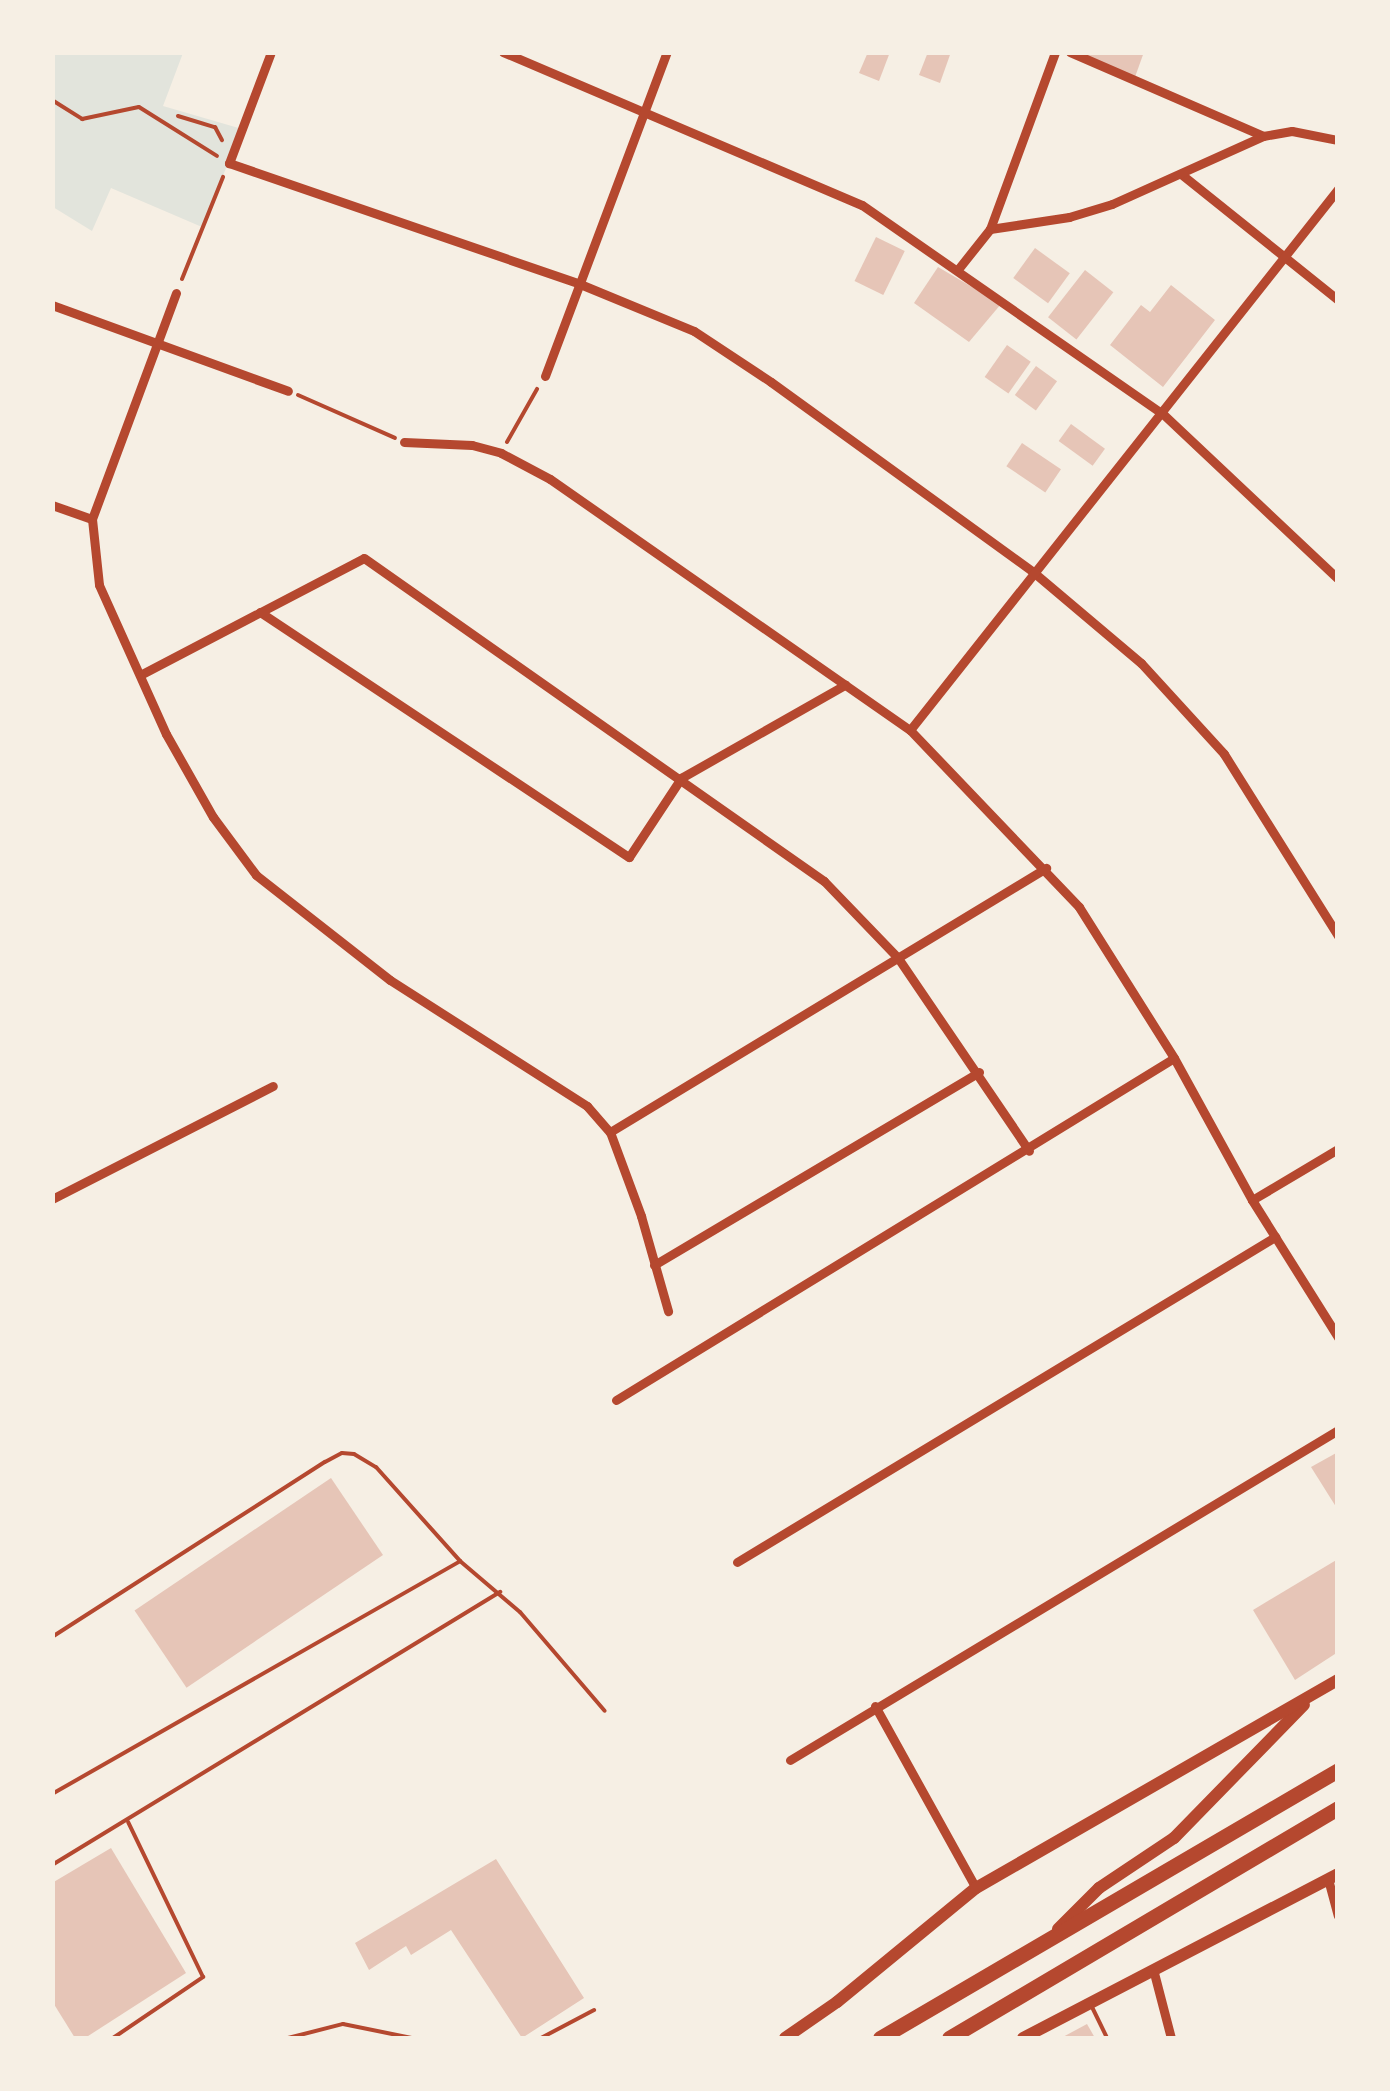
<!DOCTYPE html>
<style>
body{margin:0}
#map{position:relative;width:1390px;height:2091px;overflow:hidden;background:#f6efe4;font-family:Commissioner,sans-serif}
div>[style]{position:absolute}
[style*='--x']{left:calc(var(--x)*1px);top:calc(var(--y)*1px);width:calc(var(--w)*1px);rotate:calc(var(--a)*1deg)}
.green>*{inset:0;background:#e2e4dc}
.building>*{inset:0;background:#e6c5b7;transform-origin:0 0}
.path>*{height:4px;margin:-2px;padding:0 2px;transform-origin:2px;border-radius:2px;background:#b5482f}
.service>*{height:4px;margin:-2px;padding:0 2px;transform-origin:2px;border-radius:2px;background:#b5482f}
.minor>*{height:9px;margin:-4.5px;padding:0 4.5px;transform-origin:4.5px;border-radius:4.5px;background:#b5482f}
.primary>*{height:12px;margin:-6px;padding:0 6px;transform-origin:6px;border-radius:6px;background:#b5482f}
.motorway>*{height:15px;margin:-7.5px;padding:0 7.5px;transform-origin:7.5px;border-radius:7.5px;background:#b5482f}
span{translate:-50% -50%;white-space:nowrap;text-align:center;line-height:1.15;-webkit-text-stroke:9px #f6efe4;paint-order:stroke}
.frame{position:absolute;inset:0;border:55px solid #f6efe4;pointer-events:none}
</style>
<div id="map">
<div class="green">
<i style="clip-path:polygon(52px 53px,183px 53px,163px 106px,242px 129px,202px 227px,111px 188px,92px 231px,53px 207px)"></i>
</div>
<div class="building">
<i style="clip-path:polygon(868px 52px,890px 52px,879px 81px,859px 73px)"></i>
<i style="clip-path:polygon(928px 52px,951px 52px,940px 83px,919px 75px)"></i>
<i style="clip-path:polygon(1076px 52px,1144px 52px,1135px 77px)"></i>
<i style="left:876px;top:237px;width:32px;height:49px;rotate:26deg"></i>
<i style="left:1035px;top:248px;width:43px;height:37px;rotate:36deg"></i>
<i style="clip-path:polygon(938px 267px,1001px 304px,969px 342px,914px 303px)"></i>
<i style="left:1085px;top:270px;width:36px;height:60px;rotate:38deg"></i>
<i style="clip-path:polygon(1171px 285px,1215px 320px,1163px 387px,1110px 345px,1141px 305px,1150px 312px)"></i>
<i style="left:1007px;top:345px;width:29px;height:39px;rotate:35deg"></i>
<i style="left:1036px;top:366px;width:26px;height:36px;rotate:36deg"></i>
<i style="left:1071px;top:424px;width:42px;height:21px;rotate:36deg"></i>
<i style="left:1022px;top:443px;width:47px;height:28px;rotate:34deg"></i>
<i style="clip-path:polygon(1338px 1452px,1338px 1510px,1311px 1467px)"></i>
<i style="left:331px;top:1478px;width:93px;height:237px;rotate:56deg"></i>
<i style="clip-path:polygon(1338px 1559px,1338px 1652px,1295px 1680px,1253px 1610px)"></i>
<i style="clip-path:polygon(111px 1848px,186px 1973px,85px 2038px,75px 2038px,52px 2001px,52px 1883px)"></i>
<i style="clip-path:polygon(496px 1859px,584px 1998px,522px 2038px,451px 1930px,411px 1955px,406px 1946px,369px 1970px,355px 1943px)"></i>
<i style="clip-path:polygon(1087px 2024px,1095px 2038px,1061px 2038px)"></i>
</div>
<div class="path">
<i style="--x:52;--y:100;--w:36;--a:32"></i>
<i style="--x:82;--y:119;--w:58;--a:-11.9"></i>
<i style="--x:139;--y:107;--w:92;--a:32.1"></i>
<i style="--x:178;--y:116;--w:39;--a:17"></i>
<i style="--x:215;--y:127;--w:15;--a:62"></i>
<i style="--x:182;--y:279;--w:110;--a:-68.1"></i>
<i style="--x:298;--y:395;--w:106;--a:23.9"></i>
<i style="--x:507;--y:442;--w:61;--a:-60.5"></i>
</div>
<div class="service">
<i style="--x:52;--y:1637;--w:324;--a:-32.7"></i>
<i style="--x:325;--y:1462;--w:19;--a:-28"></i>
<i style="--x:342;--y:1453;--w:12;--a:5"></i>
<i style="--x:354;--y:1454;--w:26;--a:31"></i>
<i style="--x:376;--y:1467;--w:126;--a:48.2"></i>
<i style="--x:460;--y:1561;--w:79;--a:40.4"></i>
<i style="--x:520;--y:1612;--w:130;--a:49.4"></i>
<i style="--x:52;--y:1794;--w:470;--a:-29.7"></i>
<i style="--x:52;--y:1865;--w:525;--a:-31.36"></i>
<i style="--x:1092;--y:2007;--w:34;--a:64"></i>
<i style="--x:113;--y:2038;--w:109;--a:-34.1"></i>
<i style="--x:203;--y:1977;--w:172;--a:-115.8"></i>
<i style="--x:288;--y:2038;--w:57;--a:-14.3"></i>
<i style="--x:343;--y:2024;--w:70;--a:11.5"></i>
<i style="--x:541;--y:2038;--w:60;--a:-27.8"></i>
</div>
<div class="minor">
<i style="--x:271;--y:52;--w:119;--a:110.7"></i>
<i style="--x:229;--y:163;--w:371;--a:19"></i>
<i style="--x:580;--y:284;--w:123;--a:22.4"></i>
<i style="--x:694;--y:331;--w:92;--a:33.5"></i>
<i style="--x:771;--y:382;--w:322;--a:35.9"></i>
<i style="--x:1032;--y:571;--w:143;--a:40.2"></i>
<i style="--x:1141;--y:663;--w:123;--a:47.6"></i>
<i style="--x:1224;--y:754;--w:215;--a:57.9"></i>
<i style="--x:503;--y:52;--w:390;--a:23.1"></i>
<i style="--x:862;--y:205;--w:366;--a:34.8"></i>
<i style="--x:1163;--y:414;--w:241;--a:43.3"></i>
<i style="--x:1070;--y:52;--w:210;--a:23.5"></i>
<i style="--x:1181;--y:174;--w:201;--a:38.7"></i>
<i style="--x:990;--y:229;--w:80;--a:-8.6"></i>
<i style="--x:1069;--y:217;--w:45;--a:-16.8"></i>
<i style="--x:1112;--y:204;--w:166;--a:-24.2"></i>
<i style="--x:1263;--y:136;--w:29;--a:-10"></i>
<i style="--x:1292;--y:131;--w:47;--a:11.1"></i>
<i style="--x:959;--y:268;--w:50;--a:-51.5"></i>
<i style="--x:990;--y:229;--w:189;--a:-69.8"></i>
<i style="--x:176;--y:293;--w:241;--a:110.4"></i>
<i style="--x:92;--y:519;--w:66;--a:83.9"></i>
<i style="--x:99;--y:585;--w:163;--a:65.8"></i>
<i style="--x:166;--y:734;--w:95;--a:60.5"></i>
<i style="--x:213;--y:817;--w:72;--a:53.4"></i>
<i style="--x:256;--y:875;--w:170;--a:38.1"></i>
<i style="--x:390;--y:980;--w:234;--a:32.6"></i>
<i style="--x:587;--y:1106;--w:35;--a:49"></i>
<i style="--x:610;--y:1132;--w:90;--a:69.7"></i>
<i style="--x:641;--y:1216;--w:99;--a:74.1"></i>
<i style="--x:52;--y:305;--w:251;--a:20"></i>
<i style="--x:545;--y:376;--w:346;--a:-69.4"></i>
<i style="--x:404;--y:442;--w:68;--a:2.5"></i>
<i style="--x:472;--y:445;--w:30;--a:15"></i>
<i style="--x:501;--y:453;--w:55;--a:28"></i>
<i style="--x:550;--y:479;--w:439;--a:34.9"></i>
<i style="--x:910;--y:730;--w:245;--a:46.3"></i>
<i style="--x:1079;--y:907;--w:178;--a:57.8"></i>
<i style="--x:1174;--y:1058;--w:162;--a:61.2"></i>
<i style="--x:1252;--y:1200;--w:162;--a:57.9"></i>
<i style="--x:52;--y:505;--w:42;--a:19.3"></i>
<i style="--x:260;--y:612;--w:443;--a:33.6"></i>
<i style="--x:629;--y:857;--w:95;--a:-56.6"></i>
<i style="--x:681;--y:778;--w:189;--a:-29.6"></i>
<i style="--x:142;--y:674;--w:250;--a:-27.6"></i>
<i style="--x:364;--y:558;--w:562;--a:35.08"></i>
<i style="--x:824;--y:881;--w:107;--a:46.1"></i>
<i style="--x:898;--y:958;--w:233;--a:55.8"></i>
<i style="--x:910;--y:730;--w:690;--a:-51.65"></i>
<i style="--x:610;--y:1132;--w:510;--a:-31.2"></i>
<i style="--x:52;--y:1199;--w:248;--a:-27.1"></i>
<i style="--x:1252;--y:1200;--w:100;--a:-30.7"></i>
<i style="--x:654;--y:1265;--w:378;--a:-30.7"></i>
<i style="--x:616;--y:1400;--w:654;--a:-31.5"></i>
<i style="--x:737;--y:1562;--w:629;--a:-31.14"></i>
<i style="--x:875;--y:1706;--w:208;--a:61"></i>
<i style="--x:790;--y:1760;--w:640;--a:-31.06"></i>
<i style="--x:1328;--y:1879;--w:38;--a:75"></i>
<i style="--x:1153;--y:1969;--w:71;--a:75.4"></i>
</div>
<div class="primary">
<i style="--x:1058;--y:1929;--w:58;--a:-45"></i>
<i style="--x:1099;--y:1888;--w:90;--a:-33.7"></i>
<i style="--x:1174;--y:1838;--w:186;--a:-45.7"></i>
<i style="--x:785;--y:2038;--w:63;--a:-34.7"></i>
<i style="--x:837;--y:2002;--w:180;--a:-39.4"></i>
<i style="--x:976;--y:1888;--w:418;--a:-29.9"></i>
<i style="--x:1023;--y:2038;--w:355;--a:-27.5"></i>
</div>
<div class="motorway">
<i style="--x:880;--y:2038;--w:531;--a:-30.33"></i>
<i style="--x:949;--y:2038;--w:452;--a:-30.6"></i>
</div>
<div class="frame"></div>
</div>
